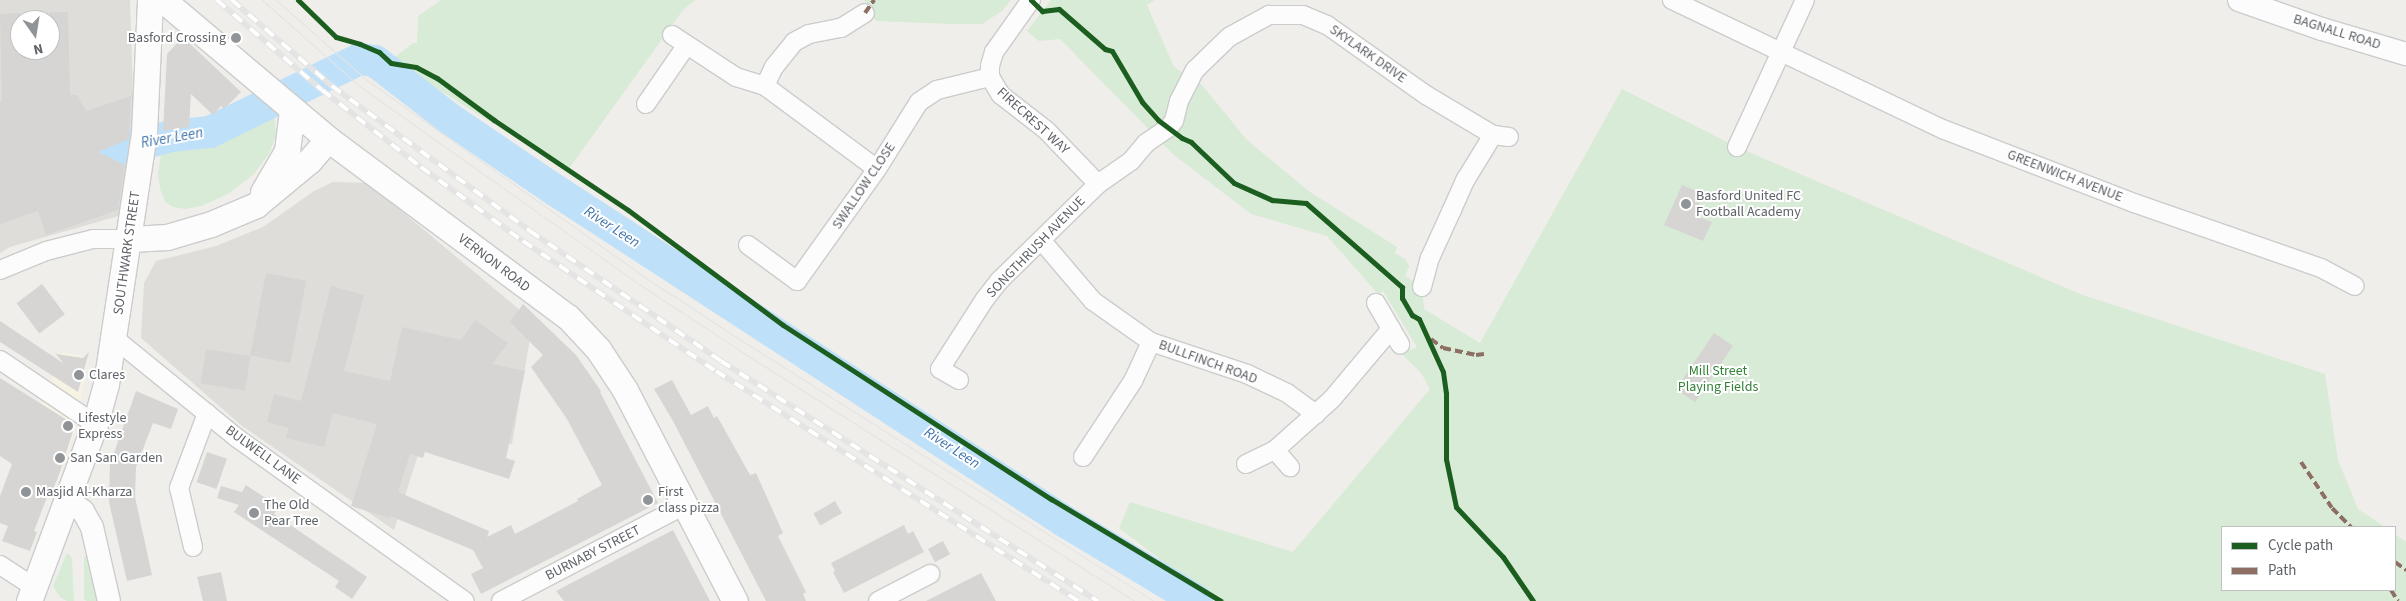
<!DOCTYPE html>
<style>
body{margin:0}
#map{position:relative;width:2406px;height:601px;overflow:hidden;background:#efeeea;font-family:"Source Sans 3",sans-serif}
div>[style]{position:absolute}
[style*='--x']{left:calc(var(--x)*1px);top:calc(var(--y)*1px);width:calc(var(--w)*1px);rotate:calc(var(--a)*1deg)}
.commercial>*{inset:0;background:#f7f3e4}
.industrial>*{inset:0;background:#dfddda}
.green>*{inset:0;background:#d8ebd6}
.river>*{height:32px;margin:-16px;padding:0 16px;transform-origin:16px;border-radius:16px;background:#bfe0f9}
.building>*{inset:0;background:#d6d5d3;transform-origin:0 0}
.roads{filter:drop-shadow(1px 0 #cbcccc) drop-shadow(-1px 0 #cbcccc) drop-shadow(0 1px #cbcccc) drop-shadow(0 -1px #cbcccc)}
.minor>*{height:18px;margin:-9px;padding:0 9px;transform-origin:9px;border-radius:9px;background:#fdfcfc}
.tertiary>*{height:22px;margin:-11px;padding:0 11px;transform-origin:11px;border-radius:11px;background:#fdfcfc}
.secondary>*{height:25px;margin:-12.5px;padding:0 12.5px;transform-origin:12.5px;border-radius:12.5px;background:#fdfcfc}
.tram>*{height:1px;margin:-0.5px;padding:0 0.5px;transform-origin:0.5px;border-radius:0.5px;background:#e4e4e4}
.rail>*{height:5.5px;margin-top:-2.75px;transform-origin:0;background:repeating-linear-gradient(90deg,#fff 0 11px,#e4e4e4 0 22px);box-sizing:border-box;border-block:1px solid #e4e4e4}
.quiet>*{height:4px;margin-top:-2px;transform-origin:0;background:repeating-linear-gradient(90deg,#8d6e63 0 8px,transparent 0 12px)}
.cycleway>*{height:5px;margin:-2.5px;padding:0 2.5px;transform-origin:2.5px;border-radius:2.5px;background:#1b5e20}
.dots>*{width:14px;height:14px;translate:-50% -50%;box-sizing:border-box;border:2px solid #fff;border-radius:50%}
span{translate:-50% -50%;white-space:nowrap;text-align:center;line-height:1.15;-webkit-text-stroke:4px #fff;paint-order:stroke}
.street-label{font-size:14px;color:#5f6368}
.poi-label{font-size:14px;color:#5f6368}
.right{translate:-100% -50%;text-align:right}
.left{translate:0 -50%;text-align:left}
.park-label{font-size:14px;color:#348238}
.water-label{font-size:15px;color:#4174aa;font-style:italic}
.legend{position:absolute;left:2221px;top:526px;width:175px;height:65px;box-sizing:border-box;background:#fff;border:1px solid #bfc1c3;margin:0;padding:6px 9px;list-style:none;font-size:15px;color:#5f6368}
.legend li{display:flex;align-items:center;gap:10px;height:25px}
.legend b{width:25px;border:1px solid #bfc1c3}
.north{position:absolute;left:10px;top:10px;width:50px;height:50px;box-sizing:border-box;background:#fff;border:1px solid #bfc1c3;border-radius:50%;rotate:167deg;font-size:14px;font-weight:700;line-height:20px;text-align:center;color:#5f6368}
.north::after{content:'';display:block;margin:auto;width:18px;height:22px;background:#919496;clip-path:polygon(50% 0,100% 100%,50% 72%,0 100%)}
</style>
<div id="map">
<div class="commercial">
<i style="clip-path:polygon(62px 352px,88px 357px,77px 424px,59px 478px,22px 454px)"></i>
</div>
<div class="industrial">
<i style="clip-path:polygon(evenodd,0 0,130px 0,133px 95px,131px 138px,9px 190px,0 190px,0 0,20px 20px,50px 20px,50px 50px,20px 50px,20px 20px)"></i>
<i style="clip-path:polygon(128px 152px,122px 215px,10px 247px,0 253px,0 207px)"></i>
<i style="clip-path:polygon(333px 182px,368px 183px,533px 321px,512px 444px,427px 427px,394px 530px,242px 426px,141px 338px,144px 283px,156px 261px,216px 246px,263px 227px,314px 191px)"></i>
</div>
<div class="green">
<i style="clip-path:polygon(441px 0,695px 0,683px 10px,568px 170px,391px 60px,413px 43px,417px 43px,418px 16px)"></i>
<i style="clip-path:polygon(864px 0,1011px 0,1002px 11px,982px 24px,952px 24px,876px 21px)"></i>
<i style="clip-path:polygon(1051px 0,1155px 0,1147px 5px,1174px 67px,1201px 84px,1247px 140px,1310px 192px,1397px 247px,1395px 253px,1405px 259px,1409px 266px,1405px 276px,1422px 287px,1424px 309px,1480px 343px,1622px 89px,1737px 147px,2080px 294px,2325px 374px,2338px 460px,2358px 509px,2385px 527px,2222px 527px,2222px 590px,2395px 590px,2395px 534px,2406px 542px,2406px 601px,1215px 601px,1119px 528px,1130px 502px,1293px 552px,1430px 389px,1421px 373px,1402px 354px,1417px 347px,1383px 291px,1378px 294px,1327px 236px,1251px 214px,1174px 155px,1060px 39px,1039px 41px,1027px 31px)"></i>
<i style="clip-path:polygon(274px 114px,276px 135px,269px 154px,253px 175px,228px 194px,201px 206px,185px 209px,173px 207px,165px 202px,160px 188px,158px 174px,161px 154px,214px 143px)"></i>
<i style="clip-path:polygon(67px 553px,71px 556px,72px 560px,74px 601px,67px 601px,60px 597px,53px 586px)"></i>
<i style="clip-path:polygon(86px 556px,88px 557px,99px 601px,86px 601px,84px 598px,84px 557px)"></i>
</div>
<div class="river">
<i style="--x:0;--y:200;--w:13;--a:-18"></i>
<i style="--x:12;--y:196;--w:89;--a:-26"></i>
<i style="--x:92;--y:157;--w:82;--a:-14.9"></i>
<i style="--x:171;--y:136;--w:39;--a:-6"></i>
<i style="--x:210;--y:132;--w:167;--a:-26"></i>
<i style="--x:360;--y:59;--w:15;--a:8"></i>
<i style="--x:375;--y:61;--w:95;--a:37.7"></i>
<i style="--x:450;--y:119;--w:127;--a:34.1"></i>
<i style="--x:555;--y:190;--w:607;--a:33.04"></i>
<i style="--x:1064;--y:521;--w:155;--a:31"></i>
</div>
<div class="building">
<i style="clip-path:polygon(50px 12px,68px 12px,70px 95px,77px 95px,86px 111px,131px 96px,129px 139px,98px 152px,125px 165px,118px 210px,46px 235px,38px 211px,0 224px,0 101px,2px 101px,0 14px,20px 13px,20px 50px,50px 50px)"></i>
<i style="clip-path:polygon(183px 37px,241px 92px,224px 109px,221px 106px,213px 115px,191px 94px,189px 127px,163px 131px,167px 54px)"></i>
<i style="clip-path:polygon(1682px 185px,1703px 194px,1694px 215px,1712px 222px,1703px 241px,1664px 225px)"></i>
<i style="left:266px;top:273px;width:41px;height:84px;rotate:11deg"></i>
<i style="left:42px;top:284px;width:38px;height:32px;rotate:53deg"></i>
<i style="clip-path:polygon(331px 286px,364px 295px,344px 371px,390px 381px,402px 327px,461px 340px,475px 320px,508px 343px,492px 364px,525px 371px,506px 458px,515px 461px,509px 479px,425px 452px,423px 458px,410px 454px,398px 492px,489px 531px,487px 537px,511px 525px,515px 534px,578px 501px,577px 499px,602px 485px,567px 419px,531px 367px,543px 355px,510px 322px,523px 304px,576px 355px,601px 391px,600px 392px,658px 503px,481px 594px,471px 574px,483px 568px,473px 550px,390px 516px,389px 518px,351px 506px,377px 424px,333px 413px,324px 447px,286px 438px,289px 428px,267px 422px,274px 394px,301px 401px)"></i>
<i style="clip-path:polygon(0 321px,63px 363px,56px 354px,83px 358px,89px 352px,78px 392px,0 342px)"></i>
<i style="left:1714px;top:333px;width:23px;height:68px;rotate:34deg"></i>
<i style="left:206px;top:349px;width:45px;height:35px;rotate:9deg"></i>
<i style="clip-path:polygon(0 378px,75px 425px,59px 475px,49px 498px,47px 497px,34px 531px,37px 532px,30px 551px,2px 541px,8px 526px,0 523px,0 496px,12px 464px,0 456px)"></i>
<i style="clip-path:polygon(672px 380px,691px 415px,708px 406px,714px 418px,717px 416px,750px 475px,756px 473px,783px 533px,778px 536px,806px 592px,803px 594px,806px 601px,766px 601px,673px 421px,654px 389px)"></i>
<i style="clip-path:polygon(136px 391px,178px 409px,171px 429px,153px 423px,136px 467px,135px 497px,152px 575px,127px 581px,109px 502px,110px 464px)"></i>
<i style="left:207px;top:452px;width:21px;height:32px;rotate:19deg"></i>
<i style="clip-path:polygon(246px 485px,279px 507px,274px 514px,367px 577px,352px 599px,335px 587px,339px 581px,234px 512px,239px 505px,217px 498px,221px 486px,242px 492px)"></i>
<i style="left:835px;top:501px;width:14px;height:25px;rotate:60deg"></i>
<i style="clip-path:polygon(904px 525px,908px 534px,913px 531px,924px 552px,844px 593px,833px 572px,835px 571px,831px 563px)"></i>
<i style="clip-path:polygon(673px 530px,710px 601px,564px 601px,556px 591px)"></i>
<i style="left:943px;top:541px;width:15px;height:17px;rotate:62deg"></i>
<i style="clip-path:polygon(221px 572px,227px 601px,203px 601px,197px 577px)"></i>
<i style="clip-path:polygon(981px 573px,996px 601px,926px 601px,973px 577px)"></i>
</div>
<div class="roads">
<div class="minor">
<i style="--x:1031;--y:0;--w:64;--a:125.4"></i>
<i style="--x:994;--y:52;--w:15;--a:106"></i>
<i style="--x:990;--y:66;--w:11;--a:90"></i>
<i style="--x:990;--y:77;--w:21;--a:59"></i>
<i style="--x:1001;--y:95;--w:57;--a:37.9"></i>
<i style="--x:1046;--y:130;--w:75;--a:46.1"></i>
<i style="--x:1672;--y:0;--w:302;--a:25.5"></i>
<i style="--x:1945;--y:130;--w:203;--a:21.1"></i>
<i style="--x:2134;--y:203;--w:198;--a:19.2"></i>
<i style="--x:2321;--y:268;--w:38;--a:28"></i>
<i style="--x:672;--y:35;--w:77;--a:33.3"></i>
<i style="--x:736;--y:77;--w:30;--a:17"></i>
<i style="--x:765;--y:86;--w:139;--a:36.5"></i>
<i style="--x:765;--y:86;--w:21;--a:-65"></i>
<i style="--x:774;--y:67;--w:32;--a:-51"></i>
<i style="--x:794;--y:42;--w:17;--a:-28"></i>
<i style="--x:809;--y:34;--w:33;--a:-11"></i>
<i style="--x:841;--y:28;--w:28;--a:-32"></i>
<i style="--x:646;--y:104;--w:70;--a:-55.4"></i>
<i style="--x:1737;--y:147;--w:162;--a:-65.2"></i>
<i style="--x:1041;--y:240;--w:80;--a:49.6"></i>
<i style="--x:1093;--y:301;--w:71;--a:35.3"></i>
<i style="--x:1151;--y:342;--w:101;--a:18.4"></i>
<i style="--x:1247;--y:374;--w:44;--a:25.4"></i>
<i style="--x:1287;--y:393;--w:36;--a:36"></i>
<i style="--x:748;--y:245;--w:61;--a:36.3"></i>
<i style="--x:797;--y:281;--w:138;--a:-54.5"></i>
<i style="--x:877;--y:169;--w:79;--a:-57.9"></i>
<i style="--x:919;--y:102;--w:22;--a:-34"></i>
<i style="--x:937;--y:90;--w:55;--a:-13.8"></i>
<i style="--x:0;--y:270;--w:50;--a:-22.4"></i>
<i style="--x:46;--y:251;--w:49;--a:-14.3"></i>
<i style="--x:93;--y:239;--w:37;--a:0"></i>
<i style="--x:1422;--y:287;--w:30;--a:-75"></i>
<i style="--x:1430;--y:258;--w:51;--a:-65.5"></i>
<i style="--x:1451;--y:212;--w:36;--a:-66"></i>
<i style="--x:1466;--y:179;--w:52;--a:-58.5"></i>
<i style="--x:1376;--y:303;--w:48;--a:59.7"></i>
<i style="--x:114;--y:338;--w:159;--a:39.1"></i>
<i style="--x:237;--y:438;--w:280;--a:35.6"></i>
<i style="--x:0;--y:360;--w:115;--a:34"></i>
<i style="--x:959;--y:380;--w:22;--a:-150"></i>
<i style="--x:940;--y:369;--w:83;--a:-57.3"></i>
<i style="--x:985;--y:299;--w:23;--a:-52"></i>
<i style="--x:999;--y:281;--w:139;--a:-44.4"></i>
<i style="--x:1098;--y:184;--w:40;--a:-34.9"></i>
<i style="--x:1131;--y:161;--w:23;--a:-50"></i>
<i style="--x:1146;--y:143;--w:27;--a:-34"></i>
<i style="--x:1168;--y:128;--w:9;--a:-49"></i>
<i style="--x:1174;--y:121;--w:21;--a:-76"></i>
<i style="--x:1179;--y:101;--w:35;--a:-63"></i>
<i style="--x:1195;--y:70;--w:47;--a:-44.1"></i>
<i style="--x:1229;--y:37;--w:46;--a:-28.8"></i>
<i style="--x:1269;--y:15;--w:34;--a:0"></i>
<i style="--x:1303;--y:15;--w:26;--a:23"></i>
<i style="--x:1327;--y:25;--w:121;--a:35.3"></i>
<i style="--x:1426;--y:95;--w:78;--a:30.8"></i>
<i style="--x:1493;--y:135;--w:16;--a:7"></i>
<i style="--x:1275;--y:450;--w:76;--a:-41.8"></i>
<i style="--x:1332;--y:399;--w:92;--a:-49.9"></i>
<i style="--x:1083;--y:457;--w:91;--a:-56.7"></i>
<i style="--x:1133;--y:381;--w:43;--a:-65.2"></i>
<i style="--x:1246;--y:464;--w:32;--a:-26"></i>
<i style="--x:1275;--y:450;--w:23;--a:49"></i>
<i style="--x:193;--y:547;--w:61;--a:-103.3"></i>
<i style="--x:179;--y:488;--w:80;--a:-69.5"></i>
<i style="--x:0;--y:565;--w:40;--a:32.9"></i>
<i style="--x:501;--y:601;--w:208;--a:-27.6"></i>
<i style="--x:878;--y:601;--w:59;--a:-27.4"></i>
</div>
<div class="tertiary">
<i style="--x:2239;--y:0;--w:88;--a:19.3"></i>
<i style="--x:2322;--y:29;--w:88;--a:16.6"></i>
<i style="--x:67;--y:499;--w:20;--a:37"></i>
<i style="--x:83;--y:511;--w:18;--a:61"></i>
<i style="--x:92;--y:527;--w:76;--a:77.1"></i>
</div>
<div class="secondary">
<i style="--x:163;--y:0;--w:216;--a:40.1"></i>
<i style="--x:328;--y:139;--w:299;--a:36.6"></i>
<i style="--x:568;--y:317;--w:44;--a:46.8"></i>
<i style="--x:598;--y:349;--w:49;--a:56.6"></i>
<i style="--x:625;--y:390;--w:238;--a:62.5"></i>
<i style="--x:263;--y:192;--w:48;--a:-59.7"></i>
<i style="--x:287;--y:151;--w:41;--a:-83"></i>
<i style="--x:130;--y:239;--w:37;--a:-3"></i>
<i style="--x:167;--y:237;--w:46;--a:-16.5"></i>
<i style="--x:211;--y:224;--w:49;--a:-22.9"></i>
<i style="--x:256;--y:205;--w:69;--a:-39.7"></i>
<i style="--x:309;--y:161;--w:29;--a:-49"></i>
<i style="--x:29;--y:601;--w:189;--a:-69.6"></i>
<i style="--x:95;--y:424;--w:41;--a:-74.6"></i>
<i style="--x:106;--y:384;--w:254;--a:-81.4"></i>
<i style="--x:144;--y:133;--w:133;--a:-87.4"></i>
</div>
</div>
<div class="tram">
<i style="--x:262;--y:0;--w:133;--a:41.3"></i>
<i style="--x:362;--y:88;--w:339;--a:35.3"></i>
<i style="--x:639;--y:284;--w:120;--a:33.4"></i>
<i style="--x:739;--y:350;--w:468;--a:32.4"></i>
<i style="--x:276;--y:0;--w:123;--a:41.4"></i>
<i style="--x:368;--y:81;--w:337;--a:35.3"></i>
<i style="--x:643;--y:276;--w:121;--a:33.2"></i>
<i style="--x:744;--y:342;--w:484;--a:32.3"></i>
</div>
<div class="rail">
<i style="--x:217;--y:0;--w:138;--a:40.6"></i>
<i style="--x:322;--y:90;--w:125;--a:37.9"></i>
<i style="--x:421;--y:167;--w:126;--a:36"></i>
<i style="--x:523;--y:241;--w:233;--a:34"></i>
<i style="--x:716;--y:371;--w:429;--a:32.4"></i>
<i style="--x:232;--y:0;--w:132;--a:40.7"></i>
<i style="--x:332;--y:86;--w:245;--a:36.2"></i>
<i style="--x:530;--y:231;--w:231;--a:34.2"></i>
<i style="--x:721;--y:361;--w:447;--a:32.5"></i>
</div>
<div class="quiet">
<i style="--x:865;--y:13;--w:16;--a:-55"></i>
<i style="--x:1431;--y:339;--w:15;--a:37"></i>
<i style="--x:1443;--y:348;--w:34;--a:12"></i>
<i style="--x:1476;--y:355;--w:8;--a:-7"></i>
<i style="--x:2301;--y:462;--w:55;--a:56"></i>
<i style="--x:2332;--y:508;--w:27;--a:45"></i>
<i style="--x:2395;--y:562;--w:14;--a:36"></i>
<i style="--x:2391;--y:590;--w:13;--a:58"></i>
</div>
<div class="cycleway">
<i style="--x:298;--y:0;--w:53;--a:44.2"></i>
<i style="--x:336;--y:37;--w:25;--a:16"></i>
<i style="--x:360;--y:44;--w:21;--a:23"></i>
<i style="--x:379;--y:52;--w:16;--a:43"></i>
<i style="--x:391;--y:63;--w:25;--a:9"></i>
<i style="--x:416;--y:67;--w:24;--a:28"></i>
<i style="--x:437;--y:78;--w:71;--a:36.4"></i>
<i style="--x:494;--y:120;--w:161;--a:33.9"></i>
<i style="--x:628;--y:210;--w:193;--a:36.6"></i>
<i style="--x:783;--y:325;--w:320;--a:33"></i>
<i style="--x:1051;--y:499;--w:198;--a:31"></i>
<i style="--x:1031;--y:0;--w:16;--a:45"></i>
<i style="--x:1042;--y:11;--w:17;--a:-7"></i>
<i style="--x:1059;--y:9;--w:61;--a:41"></i>
<i style="--x:1105;--y:49;--w:7;--a:16"></i>
<i style="--x:1112;--y:51;--w:59;--a:59.5"></i>
<i style="--x:1142;--y:102;--w:24;--a:48"></i>
<i style="--x:1158;--y:120;--w:30;--a:37"></i>
<i style="--x:1182;--y:138;--w:10;--a:24"></i>
<i style="--x:1191;--y:142;--w:59;--a:43.6"></i>
<i style="--x:1234;--y:183;--w:42;--a:24.1"></i>
<i style="--x:1272;--y:200;--w:34;--a:5"></i>
<i style="--x:1306;--y:203;--w:128;--a:41.2"></i>
<i style="--x:1402;--y:287;--w:11;--a:90"></i>
<i style="--x:1402;--y:298;--w:20;--a:60"></i>
<i style="--x:1412;--y:315;--w:8;--a:30"></i>
<i style="--x:1419;--y:319;--w:58;--a:65.6"></i>
<i style="--x:1443;--y:372;--w:21;--a:82"></i>
<i style="--x:1446;--y:393;--w:66;--a:90"></i>
<i style="--x:1446;--y:459;--w:49;--a:78.2"></i>
<i style="--x:1456;--y:507;--w:69;--a:46.8"></i>
<i style="--x:1503;--y:557;--w:53;--a:55.7"></i>
</div>
<div class="dots">
<i style="left:236px;top:38px;background:#919496"></i>
<i style="left:1686px;top:204px;background:#919496"></i>
<i style="left:79px;top:375px;background:#919496"></i>
<i style="left:68px;top:426px;background:#919496"></i>
<i style="left:60px;top:458px;background:#919496"></i>
<i style="left:26px;top:492px;background:#919496"></i>
<i style="left:648px;top:500px;background:#919496"></i>
<i style="left:254px;top:513px;background:#919496"></i>
</div>
<div class="street-label">
<span style="left:2337px;top:32px;rotate:17deg">BAGNALL ROAD</span>
<span style="left:1368px;top:54px;rotate:35deg">SKYLARK DRIVE</span>
<span style="left:1033px;top:121px;rotate:42deg">FIRECREST WAY</span>
<span style="left:2065px;top:176px;rotate:21deg">GREENWICH AVENUE</span>
<span style="left:864px;top:186px;rotate:-56deg">SWALLOW CLOSE</span>
<span style="left:1036px;top:247px;rotate:-46deg">SONGTHRUSH AVENUE</span>
<span style="left:127px;top:253px;rotate:-82deg">SOUTHWARK STREET</span>
<span style="left:494px;top:263px;rotate:37deg">VERNON ROAD</span>
<span style="left:1208px;top:362px;rotate:20deg">BULLFINCH ROAD</span>
<span style="left:263px;top:455px;rotate:36deg">BULWELL LANE</span>
<span style="left:593px;top:553px;rotate:-27deg">BURNABY STREET</span>
</div>
<div class="poi-label">
<span class="right" style="left:226px;top:38px">Basford Crossing</span>
<span class="left" style="left:1696px;top:204px">Basford United FC<br>Football Academy</span>
<span class="left" style="left:89px;top:375px">Clares</span>
<span class="left" style="left:78px;top:426px">Lifestyle<br>Express</span>
<span class="left" style="left:70px;top:458px">San San Garden</span>
<span class="left" style="left:36px;top:492px">Masjid Al-Kharza</span>
<span class="left" style="left:658px;top:500px">First<br>class pizza</span>
<span class="left" style="left:264px;top:513px">The Old<br>Pear Tree</span>
</div>
<div class="park-label">
<span style="left:1718px;top:379px">Mill Street<br>Playing Fields</span>
</div>
<div class="water-label">
<span style="left:172px;top:138px;rotate:-10deg">River Leen</span>
<span style="left:612px;top:227px;rotate:33deg">River Leen</span>
<span style="left:952px;top:448px;rotate:33deg">River Leen</span>
</div>
<ul class="legend">
<li><b style="height:6px;background:#1b5e20"></b>Cycle path</li>
<li><b style="height:6px;background:#8d6e63"></b>Path</li>
</ul>
<div class="north">N</div>
</div>
